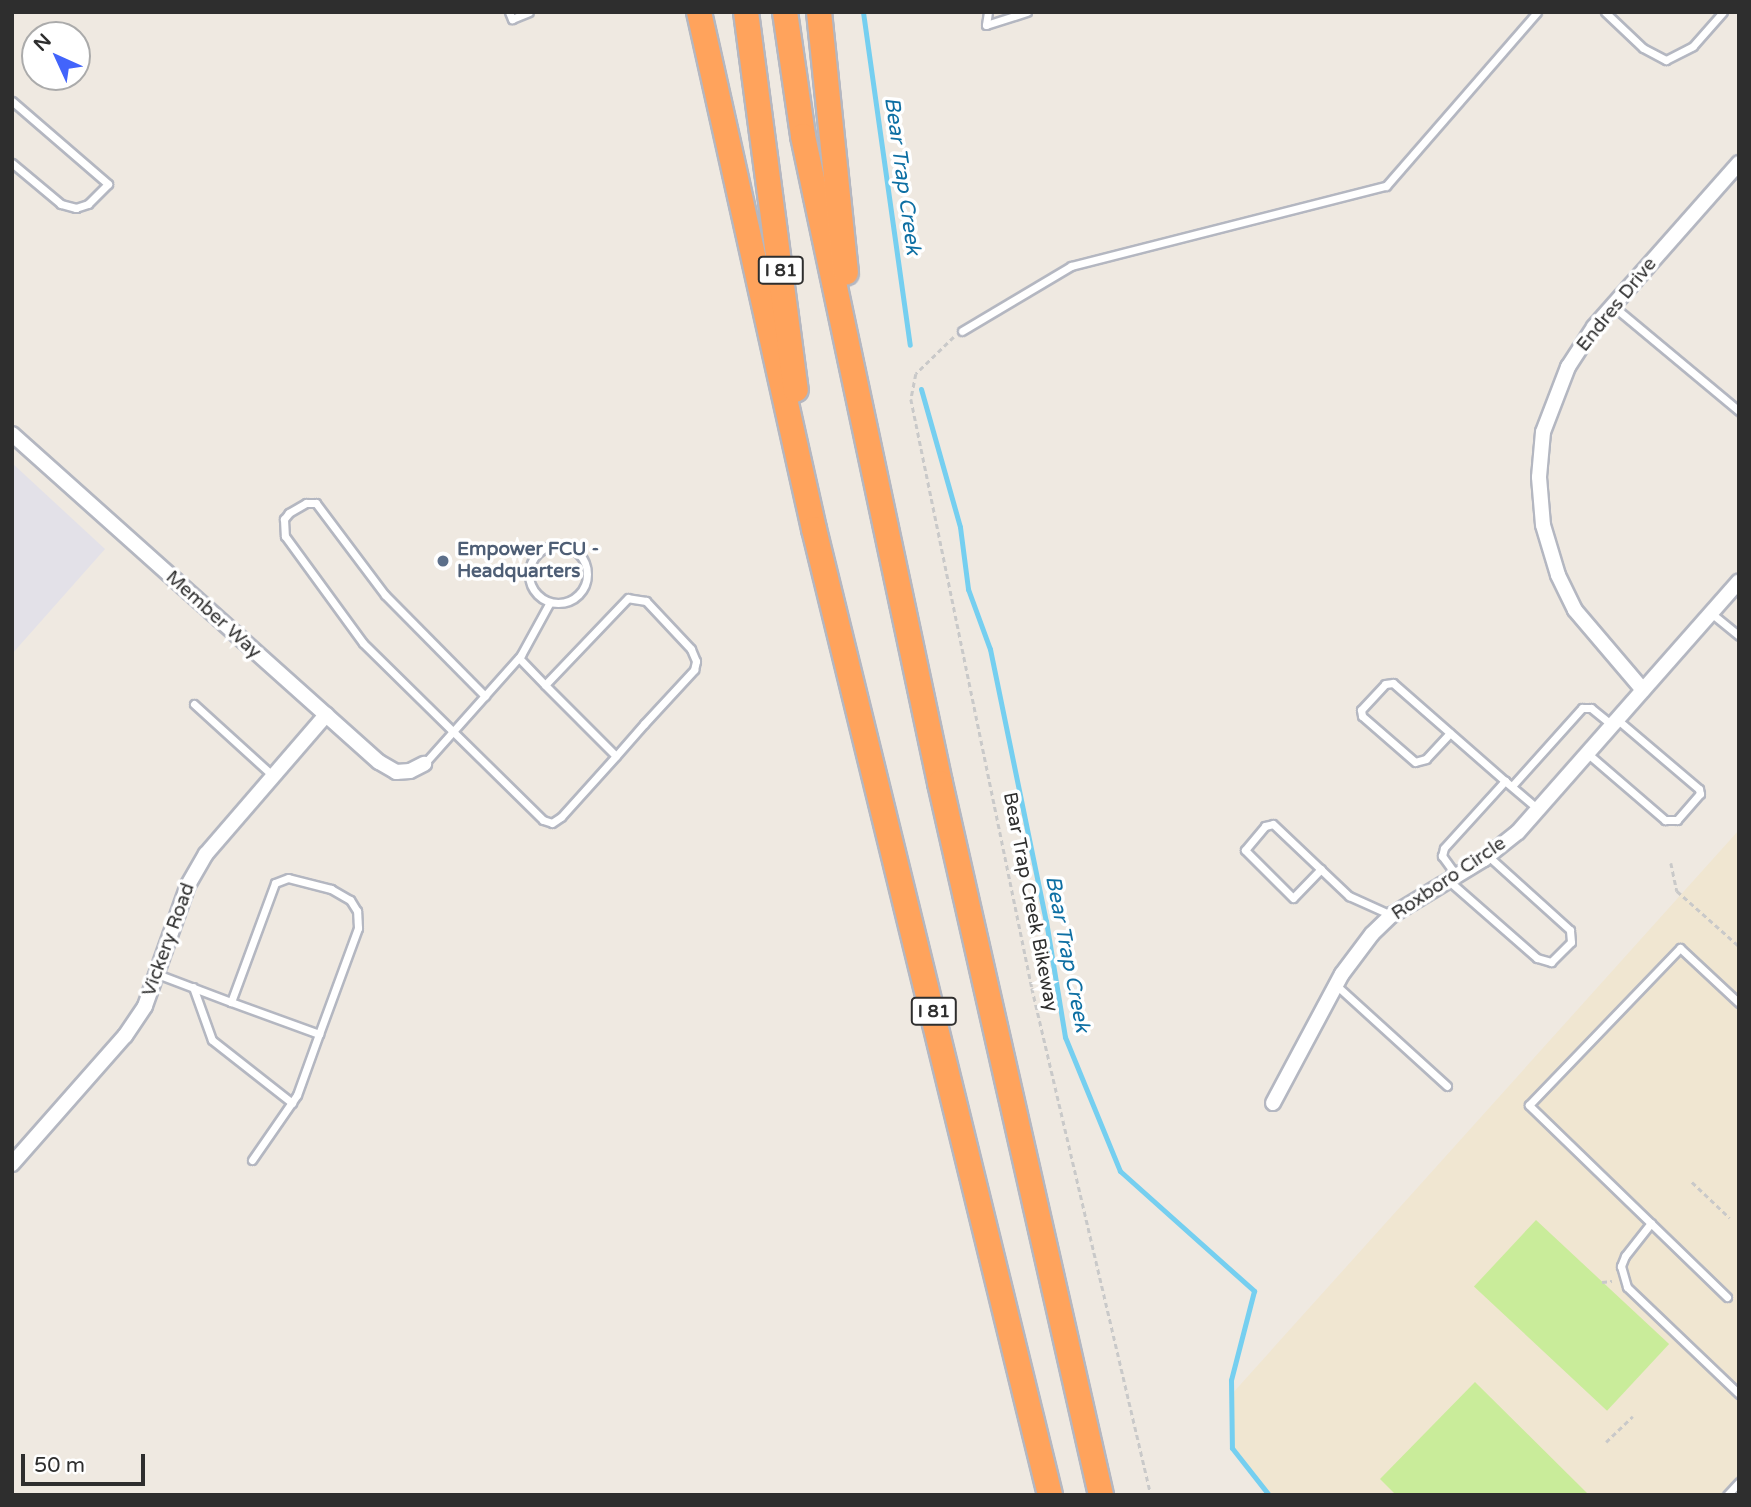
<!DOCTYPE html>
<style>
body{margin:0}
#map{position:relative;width:1751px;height:1507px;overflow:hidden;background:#efe9e1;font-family:"Varela Round",sans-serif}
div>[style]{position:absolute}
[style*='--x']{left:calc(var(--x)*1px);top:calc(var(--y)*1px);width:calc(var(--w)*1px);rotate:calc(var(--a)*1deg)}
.industrial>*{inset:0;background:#e3e1e8}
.education>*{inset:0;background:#f0e6d1}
.pitch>*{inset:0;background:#c9ec9a;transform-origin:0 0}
.stream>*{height:5px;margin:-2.5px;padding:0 2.5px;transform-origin:2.5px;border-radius:2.5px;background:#75cff0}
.path>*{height:2.5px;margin-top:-1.25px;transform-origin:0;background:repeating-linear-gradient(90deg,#c9c9c9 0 5px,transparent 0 8.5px)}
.roads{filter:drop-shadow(2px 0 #b4b7c1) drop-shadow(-2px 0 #b4b7c1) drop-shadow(0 2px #b4b7c1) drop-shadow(0 -2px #b4b7c1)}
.lane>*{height:7px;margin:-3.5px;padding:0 3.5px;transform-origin:3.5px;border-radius:3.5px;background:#fff}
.lane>.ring{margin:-3.5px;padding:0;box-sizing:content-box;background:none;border:7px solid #fff;border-radius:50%}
.street>*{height:14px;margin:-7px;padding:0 7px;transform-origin:7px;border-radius:7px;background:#fff}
.highway>*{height:24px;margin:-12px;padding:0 12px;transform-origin:12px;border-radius:12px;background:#ffa35c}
.dots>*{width:19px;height:19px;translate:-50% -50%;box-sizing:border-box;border:4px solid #fff;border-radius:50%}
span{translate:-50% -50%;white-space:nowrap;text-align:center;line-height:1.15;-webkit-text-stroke:7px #fff;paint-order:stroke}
.shield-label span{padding:2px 5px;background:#fff;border:2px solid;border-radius:5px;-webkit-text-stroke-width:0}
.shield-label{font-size:18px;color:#2e2e2e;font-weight:700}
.street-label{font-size:19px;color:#2e2e2e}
.service-label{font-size:19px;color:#4e5e75;font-weight:700}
.left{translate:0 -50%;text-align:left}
.water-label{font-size:21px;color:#0d6fa3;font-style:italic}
.frame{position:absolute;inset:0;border:14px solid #2e2e2e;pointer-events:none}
.north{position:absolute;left:21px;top:21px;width:70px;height:70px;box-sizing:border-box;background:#fff;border:2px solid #ababab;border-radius:50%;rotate:315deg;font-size:19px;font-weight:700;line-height:28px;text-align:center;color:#2e2e2e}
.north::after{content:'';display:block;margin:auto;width:24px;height:32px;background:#4264fb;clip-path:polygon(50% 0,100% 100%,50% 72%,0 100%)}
.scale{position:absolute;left:21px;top:1454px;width:124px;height:32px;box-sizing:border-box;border:4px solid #2e2e2e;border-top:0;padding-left:9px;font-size:21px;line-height:24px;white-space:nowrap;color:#2e2e2e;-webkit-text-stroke:5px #fff;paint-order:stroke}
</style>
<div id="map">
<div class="industrial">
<i style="clip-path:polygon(12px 463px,105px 549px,12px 654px)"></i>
</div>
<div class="education">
<i style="clip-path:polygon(1739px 830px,1739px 1495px,1269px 1495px,1232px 1448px,1231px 1395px)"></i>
</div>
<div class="pitch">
<i style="left:1536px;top:1220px;width:182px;height:91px;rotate:43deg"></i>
<i style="clip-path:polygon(1475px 1382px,1589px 1495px,1396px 1495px,1380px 1479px)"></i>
</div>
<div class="stream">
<i style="--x:863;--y:12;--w:336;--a:82"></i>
<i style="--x:921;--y:389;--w:143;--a:74.2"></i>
<i style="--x:960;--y:527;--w:63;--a:82.6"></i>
<i style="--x:968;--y:589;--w:64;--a:69.9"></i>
<i style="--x:990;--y:649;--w:278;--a:78.4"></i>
<i style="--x:1046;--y:921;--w:118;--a:80.7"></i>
<i style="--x:1065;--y:1037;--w:145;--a:67.7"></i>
<i style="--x:1120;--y:1171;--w:180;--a:41.8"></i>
<i style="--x:1254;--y:1291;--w:92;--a:104.5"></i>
<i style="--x:1231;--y:1380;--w:68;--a:89.2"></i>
<i style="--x:1232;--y:1448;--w:60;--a:51.8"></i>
</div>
<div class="path">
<i style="--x:954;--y:337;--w:53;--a:135.8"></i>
<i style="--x:916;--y:374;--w:25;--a:101"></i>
<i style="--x:911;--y:399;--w:601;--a:78.39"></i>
<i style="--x:1032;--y:988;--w:521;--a:76.79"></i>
<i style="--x:1671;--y:863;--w:29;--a:78"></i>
<i style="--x:1677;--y:891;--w:83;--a:41.6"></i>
<i style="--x:1692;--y:1182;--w:52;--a:43.5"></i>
<i style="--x:1602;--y:1282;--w:10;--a:-6"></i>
<i style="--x:1606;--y:1442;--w:37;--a:-44"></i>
</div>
<div class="roads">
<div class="lane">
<i style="--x:509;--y:12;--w:8;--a:67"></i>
<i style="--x:512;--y:19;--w:18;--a:-22"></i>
<i style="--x:988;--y:12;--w:13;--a:99"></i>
<i style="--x:986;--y:25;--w:43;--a:-17.6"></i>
<i style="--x:1605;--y:12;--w:52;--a:43.5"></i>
<i style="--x:1643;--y:48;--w:26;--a:28"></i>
<i style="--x:1666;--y:60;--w:30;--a:-27"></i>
<i style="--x:1693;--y:46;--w:45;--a:-48.6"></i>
<i style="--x:12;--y:101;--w:127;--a:40.8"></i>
<i style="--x:108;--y:184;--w:28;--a:135"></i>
<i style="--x:88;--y:204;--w:13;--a:162"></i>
<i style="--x:76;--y:208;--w:16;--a:-165"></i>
<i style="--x:61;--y:204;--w:64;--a:-140.1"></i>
<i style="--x:1613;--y:306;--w:164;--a:39.8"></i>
<i style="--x:962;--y:331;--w:127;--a:-30.8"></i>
<i style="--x:1071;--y:266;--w:325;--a:-14.3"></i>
<i style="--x:1386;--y:186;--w:230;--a:-49"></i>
<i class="ring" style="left:529px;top:545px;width:51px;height:51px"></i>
<i style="--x:1711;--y:613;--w:36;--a:39"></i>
<i style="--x:519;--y:658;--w:37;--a:46"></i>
<i style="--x:485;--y:696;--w:142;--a:-134.7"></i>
<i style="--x:385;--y:595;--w:115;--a:-126.9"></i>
<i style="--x:316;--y:503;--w:10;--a:180"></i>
<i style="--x:306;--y:503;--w:20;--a:150"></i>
<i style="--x:289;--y:513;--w:8;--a:130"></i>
<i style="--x:284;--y:519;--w:17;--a:87"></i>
<i style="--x:285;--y:536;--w:132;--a:53.9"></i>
<i style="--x:363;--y:643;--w:252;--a:44.5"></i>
<i style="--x:543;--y:820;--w:9;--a:18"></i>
<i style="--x:552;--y:823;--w:11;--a:-34"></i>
<i style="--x:561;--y:817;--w:82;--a:-48"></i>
<i style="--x:616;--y:756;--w:43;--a:-48.8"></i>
<i style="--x:644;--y:724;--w:74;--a:-47.2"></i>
<i style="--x:694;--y:670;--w:9;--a:-77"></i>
<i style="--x:696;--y:661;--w:13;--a:-113"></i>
<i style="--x:691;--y:649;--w:66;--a:-133.2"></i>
<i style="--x:646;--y:601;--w:18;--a:-171"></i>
<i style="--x:628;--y:598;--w:120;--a:133.7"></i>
<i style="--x:545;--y:685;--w:100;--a:45"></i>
<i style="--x:194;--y:704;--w:105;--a:42.3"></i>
<i style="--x:1450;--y:733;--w:35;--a:133"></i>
<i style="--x:1426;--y:759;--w:11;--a:165"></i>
<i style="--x:1415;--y:762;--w:70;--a:-139"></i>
<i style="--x:1362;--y:716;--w:6;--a:-99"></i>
<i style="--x:1361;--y:710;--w:35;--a:-47"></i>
<i style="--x:1385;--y:684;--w:8;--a:-7"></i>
<i style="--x:1393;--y:683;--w:149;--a:41.2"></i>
<i style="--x:1587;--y:753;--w:103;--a:40.7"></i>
<i style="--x:1665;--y:820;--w:12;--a:0"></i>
<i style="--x:1677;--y:820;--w:35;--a:-49"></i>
<i style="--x:1700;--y:794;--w:5;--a:-101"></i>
<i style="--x:1699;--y:789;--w:106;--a:-139.6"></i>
<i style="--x:424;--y:764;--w:146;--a:-48.3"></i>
<i style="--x:521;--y:655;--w:60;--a:-61.3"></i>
<i style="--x:1512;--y:786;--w:105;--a:-48.1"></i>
<i style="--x:1582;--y:708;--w:9;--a:0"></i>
<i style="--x:1591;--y:708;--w:27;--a:39"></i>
<i style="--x:1321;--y:869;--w:40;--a:134"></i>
<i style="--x:1293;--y:898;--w:68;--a:-135"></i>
<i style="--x:1245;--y:850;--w:31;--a:-50"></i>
<i style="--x:1265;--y:826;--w:8;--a:-14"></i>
<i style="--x:1273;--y:824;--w:105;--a:43.5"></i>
<i style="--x:1349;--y:896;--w:46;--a:24.3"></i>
<i style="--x:1456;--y:875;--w:24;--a:-126"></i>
<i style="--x:1442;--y:856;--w:8;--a:-76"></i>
<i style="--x:1444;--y:848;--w:91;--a:-47.7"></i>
<i style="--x:1505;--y:781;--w:43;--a:40.3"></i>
<i style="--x:1449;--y:881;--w:117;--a:41.2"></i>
<i style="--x:1537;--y:958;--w:15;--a:16"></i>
<i style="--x:1551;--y:962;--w:28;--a:-45"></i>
<i style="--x:1571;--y:942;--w:12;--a:-95"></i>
<i style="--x:1570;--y:930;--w:110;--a:-137.9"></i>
<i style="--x:157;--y:974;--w:79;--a:20.7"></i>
<i style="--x:231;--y:1002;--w:94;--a:20"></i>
<i style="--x:319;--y:1034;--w:113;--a:-69.8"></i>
<i style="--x:358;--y:928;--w:17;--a:-93"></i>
<i style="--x:357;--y:911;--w:13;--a:-122"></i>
<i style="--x:350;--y:900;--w:22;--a:-150"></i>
<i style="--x:331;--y:889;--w:44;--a:-165.7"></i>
<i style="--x:288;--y:878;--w:14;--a:159"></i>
<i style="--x:275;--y:883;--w:127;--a:110.3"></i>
<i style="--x:1336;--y:985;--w:150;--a:42.3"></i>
<i style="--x:193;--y:987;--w:56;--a:70.3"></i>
<i style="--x:212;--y:1040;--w:102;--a:38.2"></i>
<i style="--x:252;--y:1160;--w:79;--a:-55.3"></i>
<i style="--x:297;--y:1095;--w:65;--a:-70.2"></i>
<i style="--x:1651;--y:1223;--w:42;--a:128.2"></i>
<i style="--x:1625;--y:1256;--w:11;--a:112"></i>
<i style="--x:1621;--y:1266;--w:22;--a:74"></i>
<i style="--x:1627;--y:1287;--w:155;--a:43.7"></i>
<i style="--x:1727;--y:1297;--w:276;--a:-135.9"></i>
<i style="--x:1529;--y:1105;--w:218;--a:-46.1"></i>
<i style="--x:1680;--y:948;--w:81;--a:43"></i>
<i style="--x:1727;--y:1495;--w:18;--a:-47"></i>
</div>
<div class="street">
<i style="--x:12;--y:434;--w:492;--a:41.8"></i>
<i style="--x:379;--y:762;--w:20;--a:30"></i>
<i style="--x:396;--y:772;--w:14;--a:-4"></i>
<i style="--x:410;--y:771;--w:16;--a:-27"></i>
<i style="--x:1643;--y:690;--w:105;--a:-130.4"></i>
<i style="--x:1575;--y:610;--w:39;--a:-116"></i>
<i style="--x:1558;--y:575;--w:52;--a:-106.7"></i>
<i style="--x:1543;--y:525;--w:48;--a:-94.8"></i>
<i style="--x:1539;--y:477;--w:45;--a:-84.9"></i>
<i style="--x:1543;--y:432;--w:70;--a:-69"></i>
<i style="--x:1568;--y:367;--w:48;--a:-57"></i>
<i style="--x:1594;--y:327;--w:219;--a:-48.5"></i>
<i style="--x:1273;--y:1103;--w:146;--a:-61.9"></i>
<i style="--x:1342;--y:974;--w:50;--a:-53.1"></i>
<i style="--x:1372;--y:934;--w:28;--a:-44"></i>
<i style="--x:1392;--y:915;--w:108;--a:-31.3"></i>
<i style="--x:1484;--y:859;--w:43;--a:-38.5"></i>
<i style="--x:1518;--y:832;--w:334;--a:-48.6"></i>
<i style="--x:12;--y:1164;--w:171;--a:-48.6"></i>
<i style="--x:125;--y:1036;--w:36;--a:-56"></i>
<i style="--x:145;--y:1006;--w:128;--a:-70.4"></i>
<i style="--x:188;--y:885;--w:36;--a:-60"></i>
<i style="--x:206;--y:854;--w:184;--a:-49.2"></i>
</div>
<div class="highway">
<i style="--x:699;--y:12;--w:530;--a:77.46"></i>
<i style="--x:814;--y:529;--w:994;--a:76.27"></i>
<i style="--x:746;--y:12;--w:381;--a:82.5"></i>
<i style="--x:785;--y:12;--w:125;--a:81.7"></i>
<i style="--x:803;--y:136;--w:661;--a:78.04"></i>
<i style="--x:940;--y:783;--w:730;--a:77.26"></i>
<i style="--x:819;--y:12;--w:262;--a:84.1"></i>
</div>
</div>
<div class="dots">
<i style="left:443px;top:561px;background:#5c6f8a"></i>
</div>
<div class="shield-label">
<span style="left:781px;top:270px">I 81</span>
<span style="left:934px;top:1011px">I 81</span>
</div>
<div class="street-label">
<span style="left:1617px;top:305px;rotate:-51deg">Endres Drive</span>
<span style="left:213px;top:615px;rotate:42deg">Member Way</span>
<span style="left:1449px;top:879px;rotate:-34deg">Roxboro Circle</span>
<span style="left:1030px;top:902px;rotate:79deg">Bear Trap Creek Bikeway</span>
<span style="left:169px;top:940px;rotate:-70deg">Vickery Road</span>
</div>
<div class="service-label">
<span class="left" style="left:457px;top:561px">Empower FCU -<br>Headquarters</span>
</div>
<div class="water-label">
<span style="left:902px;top:176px;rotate:82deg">Bear Trap Creek</span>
<span style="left:1067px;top:954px;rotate:79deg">Bear Trap Creek</span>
</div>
<div class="frame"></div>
<div class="north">N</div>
<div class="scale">50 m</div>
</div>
